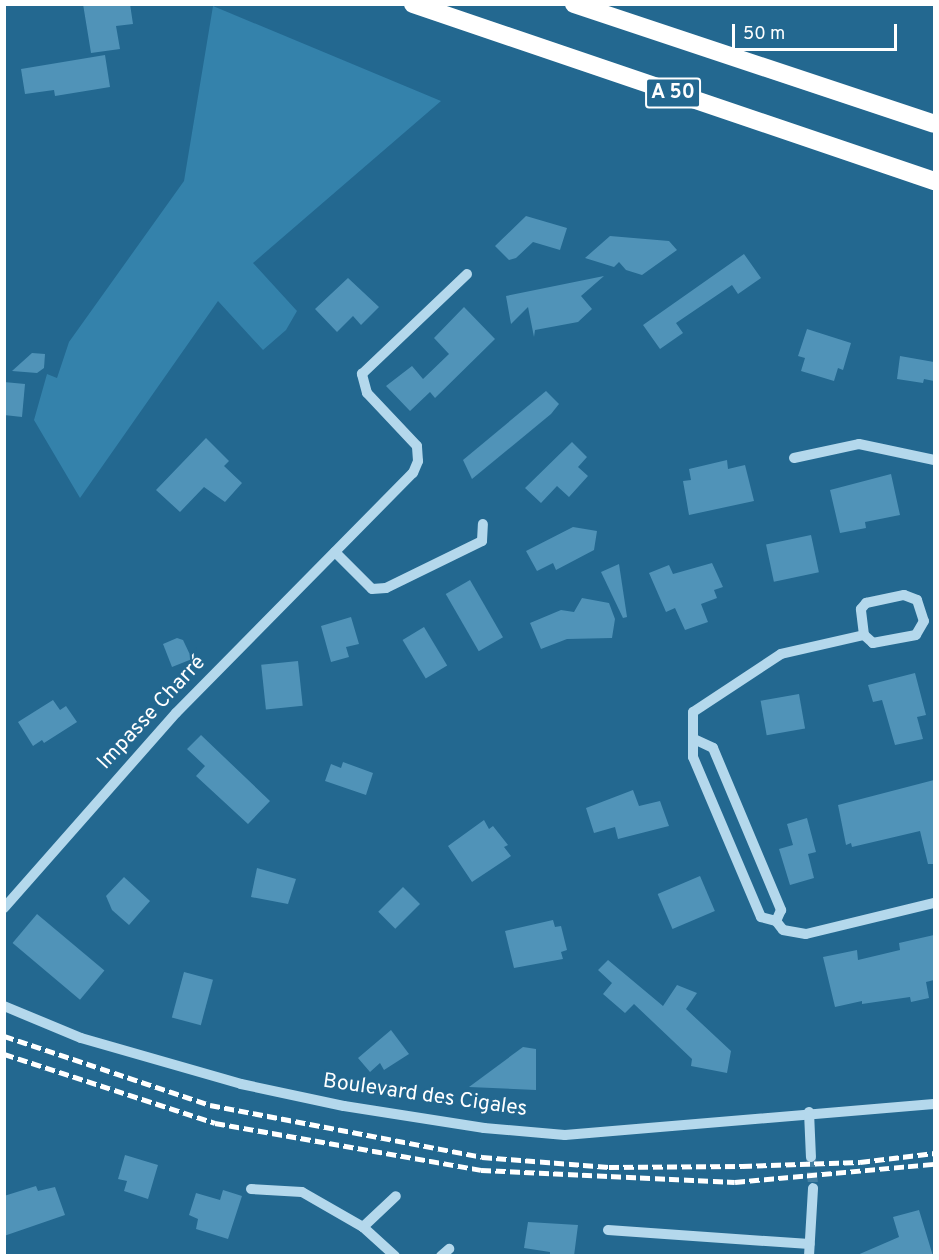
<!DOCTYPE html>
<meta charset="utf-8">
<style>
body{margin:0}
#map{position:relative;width:939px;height:1260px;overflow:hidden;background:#236890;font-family:Overpass,sans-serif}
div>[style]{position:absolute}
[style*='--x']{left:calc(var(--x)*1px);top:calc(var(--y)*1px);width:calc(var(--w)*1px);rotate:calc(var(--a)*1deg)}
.green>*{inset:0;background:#3482ab}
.building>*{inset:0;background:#5093b8;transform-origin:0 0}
.minor-tunnel>*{height:10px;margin-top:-5px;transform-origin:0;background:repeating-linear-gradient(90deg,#447fa1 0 10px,transparent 0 15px)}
.minor>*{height:10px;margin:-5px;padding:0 5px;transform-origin:5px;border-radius:5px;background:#b4d8ec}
.highway>*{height:18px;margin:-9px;padding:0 9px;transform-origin:9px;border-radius:9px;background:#fff}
.rail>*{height:4.5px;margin-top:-2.25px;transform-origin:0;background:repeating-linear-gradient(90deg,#fff 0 10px,transparent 0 14.5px)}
span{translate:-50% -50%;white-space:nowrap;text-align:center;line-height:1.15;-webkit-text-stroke:4.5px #236890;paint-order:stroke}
.shield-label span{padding:2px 4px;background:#236890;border:2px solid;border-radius:4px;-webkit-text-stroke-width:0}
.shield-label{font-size:20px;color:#fff;font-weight:700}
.street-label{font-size:21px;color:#fff}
.frame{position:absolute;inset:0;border:6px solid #fff;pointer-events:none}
.scale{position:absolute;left:732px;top:24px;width:165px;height:27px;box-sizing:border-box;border:3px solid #fff;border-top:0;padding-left:8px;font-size:18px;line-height:21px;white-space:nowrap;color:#fff;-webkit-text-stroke:4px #236890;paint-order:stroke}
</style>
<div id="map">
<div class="green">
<i style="clip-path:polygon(213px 6px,441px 101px,253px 263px,297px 311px,286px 330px,263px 350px,218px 301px,80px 498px,34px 420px,47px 374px,57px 378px,69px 342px,184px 181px)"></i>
</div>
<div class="building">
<i style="clip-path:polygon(83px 4px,130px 4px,133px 24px,116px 26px,120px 49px,91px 53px)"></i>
<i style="clip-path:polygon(105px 55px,110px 87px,55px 96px,54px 90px,25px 94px,21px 69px)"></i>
<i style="clip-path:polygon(526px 216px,567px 228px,560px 250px,533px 242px,516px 258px,509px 260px,495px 246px)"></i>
<i style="clip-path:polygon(610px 236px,669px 241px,677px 250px,642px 275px,626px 270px,619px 262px,614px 267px,585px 258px)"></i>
<i style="clip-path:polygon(744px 254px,761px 278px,738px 294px,732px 285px,676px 323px,683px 333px,660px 349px,643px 325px)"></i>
<i style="clip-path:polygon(604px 276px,581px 296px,592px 309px,578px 322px,535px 330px,534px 337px,528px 307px,511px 324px,506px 296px)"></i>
<i style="clip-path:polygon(348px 278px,379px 307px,361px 325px,353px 316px,337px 332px,315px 309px)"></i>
<i style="clip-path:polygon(464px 307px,495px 339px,435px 398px,430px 392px,410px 411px,386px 386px,412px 366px,423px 379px,449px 354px,434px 338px)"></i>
<i style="clip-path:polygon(807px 329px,851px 343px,843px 370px,838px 368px,834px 381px,801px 371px,805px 358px,798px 356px)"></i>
<i style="clip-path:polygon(32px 353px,45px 354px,44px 368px,37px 373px,12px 371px)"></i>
<i style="clip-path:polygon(900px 356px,934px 362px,934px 381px,924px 379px,923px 383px,897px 379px)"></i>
<i style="clip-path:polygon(4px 382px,25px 384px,22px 417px,4px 415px)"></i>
<i style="clip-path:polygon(546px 391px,559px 404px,551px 414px,472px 479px,463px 460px)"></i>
<i style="clip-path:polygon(206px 438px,229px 461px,224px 466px,242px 483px,225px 502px,204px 487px,180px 512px,156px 490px)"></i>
<i style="clip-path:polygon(572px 442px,587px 457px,578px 467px,588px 476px,569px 497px,557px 486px,541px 503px,525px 488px)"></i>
<i style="clip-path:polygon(727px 460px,728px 469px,745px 465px,754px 501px,689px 515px,683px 481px,691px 480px,689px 469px)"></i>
<i style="clip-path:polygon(891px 474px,900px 515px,865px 522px,866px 528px,840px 533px,830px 490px)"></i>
<i style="clip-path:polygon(573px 527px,597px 531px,594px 550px,556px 570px,553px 563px,537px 571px,526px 551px)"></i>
<i style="left:811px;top:535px;width:38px;height:46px;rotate:78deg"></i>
<i style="clip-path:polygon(712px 563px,723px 587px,714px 590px,717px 598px,701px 604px,708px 622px,685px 630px,675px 608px,666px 612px,649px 573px,669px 565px,673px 574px)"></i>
<i style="clip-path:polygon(619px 564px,627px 617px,623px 618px,601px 572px)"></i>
<i style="left:470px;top:580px;width:66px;height:28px;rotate:60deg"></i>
<i style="clip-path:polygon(582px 598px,609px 603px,615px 619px,612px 638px,567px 639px,541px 649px,530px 623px,561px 610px,574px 612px)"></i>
<i style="clip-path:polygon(351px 617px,359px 644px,346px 647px,349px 657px,331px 662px,321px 626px)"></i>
<i style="left:424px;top:627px;width:45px;height:25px;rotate:59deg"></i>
<i style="clip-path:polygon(177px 638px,183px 640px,192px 659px,172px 667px,163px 644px)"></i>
<i style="left:298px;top:661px;width:45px;height:37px;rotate:84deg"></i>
<i style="clip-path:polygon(915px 673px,926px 715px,917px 717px,923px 739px,895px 745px,882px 700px,873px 702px,868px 685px)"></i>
<i style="left:799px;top:694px;width:35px;height:39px;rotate:80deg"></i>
<i style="clip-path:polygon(53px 700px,60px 710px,66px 706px,77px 722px,44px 743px,42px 740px,33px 746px,18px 722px)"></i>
<i style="clip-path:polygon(201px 735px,270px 801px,248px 824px,196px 776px,205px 766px,187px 749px)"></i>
<i style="clip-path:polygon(343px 762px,373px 773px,366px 795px,325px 781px,331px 764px,341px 768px)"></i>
<i style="clip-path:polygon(934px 780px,934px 864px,928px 864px,920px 831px,852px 847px,851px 843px,846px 845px,838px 805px)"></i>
<i style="clip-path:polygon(633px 790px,639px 806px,660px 801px,669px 826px,618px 839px,615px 827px,594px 833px,586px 808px)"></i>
<i style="clip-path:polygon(807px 818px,816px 852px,808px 854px,814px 878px,790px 885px,779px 849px,793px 845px,787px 824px)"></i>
<i style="clip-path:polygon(484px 820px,489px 829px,493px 826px,508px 845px,504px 847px,511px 856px,472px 882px,448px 846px)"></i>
<i style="clip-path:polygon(257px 868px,296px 879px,288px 904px,251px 897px)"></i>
<i style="left:700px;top:876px;width:38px;height:46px;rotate:67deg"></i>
<i style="clip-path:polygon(124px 877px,150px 901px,129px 925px,112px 910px,106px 896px)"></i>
<i style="left:403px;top:887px;width:24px;height:35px;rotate:45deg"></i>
<i style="left:37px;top:914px;width:88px;height:38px;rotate:40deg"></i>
<i style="clip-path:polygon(553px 920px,555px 927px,561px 926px,567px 950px,561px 952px,563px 959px,514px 968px,505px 931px)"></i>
<i style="clip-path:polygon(934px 935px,934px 980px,926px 982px,929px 998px,911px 1002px,910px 997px,862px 1004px,862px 1001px,835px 1007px,823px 957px,857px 950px,858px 960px,900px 950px,899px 943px)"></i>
<i style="clip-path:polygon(608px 960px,663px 1006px,677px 985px,697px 993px,686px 1009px,731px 1051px,727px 1073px,691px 1066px,692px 1059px,634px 1004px,625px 1013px,603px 994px,612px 983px,598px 970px)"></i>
<i style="left:184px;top:972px;width:30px;height:47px;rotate:15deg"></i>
<i style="clip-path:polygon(391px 1030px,409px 1054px,384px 1070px,380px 1063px,370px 1072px,358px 1058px)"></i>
<i style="clip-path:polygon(523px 1047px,536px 1049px,536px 1090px,469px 1087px)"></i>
<i style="clip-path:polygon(125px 1155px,158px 1165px,148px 1199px,124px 1191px,127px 1181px,118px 1179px)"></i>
<i style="clip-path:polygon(36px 1186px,38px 1191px,55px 1187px,65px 1215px,4px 1236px,4px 1196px)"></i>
<i style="clip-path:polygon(223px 1190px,242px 1196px,228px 1239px,196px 1229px,198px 1219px,189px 1215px,196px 1193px,220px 1200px)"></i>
<i style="clip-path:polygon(919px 1210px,933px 1256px,855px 1256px,899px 1237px,893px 1217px)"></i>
<i style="clip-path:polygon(528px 1222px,578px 1225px,574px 1256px,550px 1256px,550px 1252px,524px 1248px)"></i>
</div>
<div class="minor-tunnel">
<i style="--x:811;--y:1157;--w:31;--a:86"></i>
</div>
<div class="minor">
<i style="--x:794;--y:458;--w:66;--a:-12.2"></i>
<i style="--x:859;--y:444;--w:77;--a:12"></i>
<i style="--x:335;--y:552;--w:52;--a:45"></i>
<i style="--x:372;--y:589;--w:14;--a:-4"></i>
<i style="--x:386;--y:588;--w:107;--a:-26.1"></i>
<i style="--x:482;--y:541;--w:17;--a:-87"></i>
<i style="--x:904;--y:595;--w:14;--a:21"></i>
<i style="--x:917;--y:600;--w:22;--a:72"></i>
<i style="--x:924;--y:621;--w:16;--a:120"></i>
<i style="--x:916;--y:635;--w:44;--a:169.5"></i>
<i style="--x:873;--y:643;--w:12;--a:-138"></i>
<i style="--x:864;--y:635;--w:26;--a:-97"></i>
<i style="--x:861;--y:609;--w:8;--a:-50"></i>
<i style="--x:866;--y:603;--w:39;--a:-12"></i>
<i style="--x:864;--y:635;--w:85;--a:167.1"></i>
<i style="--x:781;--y:654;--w:105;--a:146.6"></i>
<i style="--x:693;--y:712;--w:45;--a:90"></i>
<i style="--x:693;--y:757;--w:174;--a:67"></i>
<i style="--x:761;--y:917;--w:16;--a:15"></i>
<i style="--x:776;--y:921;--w:11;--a:52"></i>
<i style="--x:783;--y:930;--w:23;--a:10"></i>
<i style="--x:806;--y:934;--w:132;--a:-13.6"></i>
<i style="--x:694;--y:739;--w:21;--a:25"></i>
<i style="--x:713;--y:748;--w:176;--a:67.2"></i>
<i style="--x:781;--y:910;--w:12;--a:114"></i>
<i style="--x:4;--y:908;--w:260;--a:-48.6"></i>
<i style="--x:176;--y:713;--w:337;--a:-45.4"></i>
<i style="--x:413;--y:473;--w:13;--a:-67"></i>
<i style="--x:418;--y:461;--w:15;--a:-94"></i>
<i style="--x:417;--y:446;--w:73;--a:-133.3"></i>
<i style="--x:367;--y:393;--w:20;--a:-105"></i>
<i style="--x:362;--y:374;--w:145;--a:-43.6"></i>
<i style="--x:4;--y:1006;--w:83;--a:22.6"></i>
<i style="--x:81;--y:1038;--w:166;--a:16"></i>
<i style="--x:241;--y:1084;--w:105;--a:12.1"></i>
<i style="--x:344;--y:1106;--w:142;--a:8.9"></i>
<i style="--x:484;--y:1128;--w:81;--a:4.9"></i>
<i style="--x:565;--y:1135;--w:370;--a:-4.8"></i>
<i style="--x:809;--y:1112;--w:45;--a:87.5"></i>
<i style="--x:251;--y:1189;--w:51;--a:3.4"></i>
<i style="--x:302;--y:1192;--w:70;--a:29.8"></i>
<i style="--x:363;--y:1227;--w:43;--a:42.2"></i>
<i style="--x:363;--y:1227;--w:45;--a:-43.2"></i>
<i style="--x:608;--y:1230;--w:202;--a:4"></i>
<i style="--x:441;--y:1256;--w:11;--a:-41"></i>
<i style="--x:809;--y:1256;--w:68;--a:-86.6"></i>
</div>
<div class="highway">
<i style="--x:413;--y:4;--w:550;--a:18.76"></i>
<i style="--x:574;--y:4;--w:379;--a:18.4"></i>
</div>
<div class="rail">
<i style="--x:4;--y:1036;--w:217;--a:18.5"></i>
<i style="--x:210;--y:1105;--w:277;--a:10.8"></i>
<i style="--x:482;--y:1157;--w:127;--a:4.5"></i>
<i style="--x:609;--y:1167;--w:133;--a:-0.4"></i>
<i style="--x:742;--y:1166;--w:118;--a:-1.9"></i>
<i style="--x:860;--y:1162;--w:75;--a:-6.9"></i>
<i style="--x:4;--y:1054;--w:222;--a:18.1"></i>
<i style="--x:215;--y:1123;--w:270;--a:10"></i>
<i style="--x:481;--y:1170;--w:254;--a:2.7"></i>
<i style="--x:735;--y:1182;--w:200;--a:-5.2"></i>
</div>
<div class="shield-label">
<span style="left:673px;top:93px">A 50</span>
</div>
<div class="street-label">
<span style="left:152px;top:713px;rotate:-47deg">Impasse Charré</span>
<span style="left:425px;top:1096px;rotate:8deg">Boulevard des Cigales</span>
</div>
<div class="frame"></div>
<div class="scale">50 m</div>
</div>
